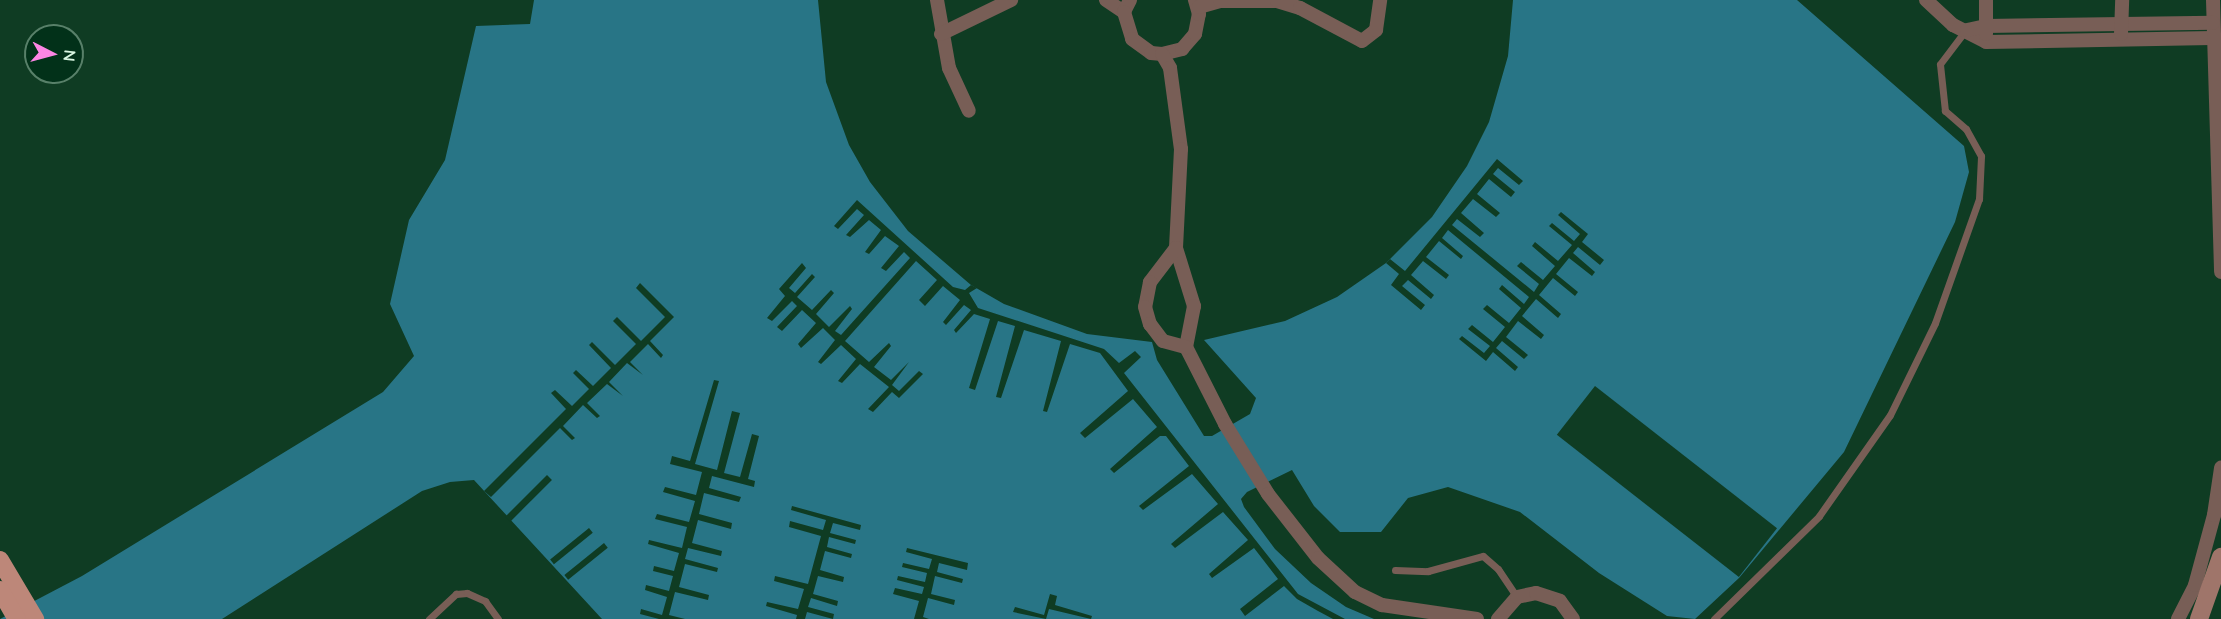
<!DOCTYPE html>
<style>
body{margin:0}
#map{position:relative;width:2221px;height:619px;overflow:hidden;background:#0f3c23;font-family:Quicksand,sans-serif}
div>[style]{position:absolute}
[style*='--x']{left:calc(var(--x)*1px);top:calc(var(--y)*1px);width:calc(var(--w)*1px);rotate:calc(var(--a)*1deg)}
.water>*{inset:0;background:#287586}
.pier>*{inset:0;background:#0f3c23;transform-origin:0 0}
.lane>*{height:7px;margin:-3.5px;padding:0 3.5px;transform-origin:3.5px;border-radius:3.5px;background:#785e56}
.street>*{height:14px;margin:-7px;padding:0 7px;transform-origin:7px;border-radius:7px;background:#785e56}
.secondary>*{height:18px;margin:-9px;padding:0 9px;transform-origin:9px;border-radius:9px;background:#9f756a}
.primary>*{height:18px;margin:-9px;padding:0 9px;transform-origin:9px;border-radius:9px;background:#bd8779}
span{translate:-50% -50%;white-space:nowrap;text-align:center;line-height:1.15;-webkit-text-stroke:5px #023119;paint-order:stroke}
.north{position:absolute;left:24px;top:24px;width:60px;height:60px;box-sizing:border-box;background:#023119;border:2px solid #588069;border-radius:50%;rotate:96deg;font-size:16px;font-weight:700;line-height:24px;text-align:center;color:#d9f7e2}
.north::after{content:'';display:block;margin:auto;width:21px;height:27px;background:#fc86e4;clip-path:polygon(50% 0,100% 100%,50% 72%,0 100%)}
</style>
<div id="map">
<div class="water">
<i style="clip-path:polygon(534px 0,818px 0,826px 82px,849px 145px,870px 182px,908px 231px,971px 285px,1004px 304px,1087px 334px,1152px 342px,1157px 360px,1204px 436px,1212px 436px,1250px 414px,1256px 398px,1204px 340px,1285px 321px,1337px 297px,1386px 263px,1432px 217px,1467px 166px,1489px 122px,1508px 56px,1513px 0,1797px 0,1964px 146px,1969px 172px,1955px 222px,1844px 452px,1739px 578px,1695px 619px,1667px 616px,1599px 573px,1520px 512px,1448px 487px,1408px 498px,1381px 532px,1340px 532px,1314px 506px,1292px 470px,1247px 492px,1241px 499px,1244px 507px,1275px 549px,1311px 583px,1346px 607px,1374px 619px,602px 619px,474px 480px,450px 482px,422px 491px,222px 619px,0 619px,82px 576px,383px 392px,414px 356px,390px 304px,409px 220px,445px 160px,476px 26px,530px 24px)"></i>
</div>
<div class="pier">
<i style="clip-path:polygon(1497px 159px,1523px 181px,1519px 185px,1498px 168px,1493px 174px,1515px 192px,1511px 197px,1489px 179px,1477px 194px,1500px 213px,1496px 217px,1473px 199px,1461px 213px,1484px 233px,1480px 237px,1457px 219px,1452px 225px,1534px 292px,1539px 284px,1517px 266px,1521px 262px,1543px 280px,1555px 266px,1532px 246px,1535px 242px,1558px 261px,1572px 245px,1549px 226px,1552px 223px,1574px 241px,1580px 234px,1558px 215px,1561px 212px,1588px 234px,1582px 242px,1604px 260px,1600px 265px,1578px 247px,1573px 253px,1595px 272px,1592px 276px,1569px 258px,1556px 274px,1578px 292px,1575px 296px,1553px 278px,1539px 295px,1561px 314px,1558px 318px,1536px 299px,1522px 316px,1544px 335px,1541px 339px,1518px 321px,1506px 337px,1528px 355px,1524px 359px,1502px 341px,1496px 348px,1518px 367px,1515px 371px,1493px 352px,1486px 361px,1459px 339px,1462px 336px,1484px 353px,1490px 346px,1468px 329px,1472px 325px,1493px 342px,1505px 327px,1483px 309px,1487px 305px,1509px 323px,1521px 308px,1499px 289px,1502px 285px,1524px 304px,1529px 297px,1448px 230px,1442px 238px,1463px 256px,1461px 259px,1439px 241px,1426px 257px,1449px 275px,1446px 279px,1423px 261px,1411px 275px,1434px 295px,1431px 299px,1408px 280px,1402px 286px,1425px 305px,1421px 310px,1391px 285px,1399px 274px,1386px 263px,1390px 259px,1405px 271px)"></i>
<i style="clip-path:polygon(857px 200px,953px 287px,965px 290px,971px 285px,977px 288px,969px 293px,978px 308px,1104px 349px,1119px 363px,1135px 351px,1141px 357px,1124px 373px,1298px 594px,1345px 619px,1333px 619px,1318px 611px,1297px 599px,1284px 586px,1245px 616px,1240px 609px,1278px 579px,1254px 548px,1212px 578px,1209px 574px,1248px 540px,1223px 512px,1175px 548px,1171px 544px,1218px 504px,1192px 474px,1143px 510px,1139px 506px,1189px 466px,1166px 436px,1160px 436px,1114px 473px,1110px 469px,1157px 427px,1133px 399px,1085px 438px,1080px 433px,1128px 391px,1100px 353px,1070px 344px,1047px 412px,1043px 411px,1061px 341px,1024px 330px,1001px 398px,996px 397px,1015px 326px,998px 321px,975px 390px,969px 388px,990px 319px,974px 314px,956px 333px,954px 330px,971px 310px,964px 305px,946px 325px,943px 322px,960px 300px,943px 286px,925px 306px,919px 300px,937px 280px,916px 261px,845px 341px,869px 362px,889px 343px,891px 346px,874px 367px,891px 380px,909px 362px,892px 385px,899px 391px,919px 371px,923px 374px,899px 398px,892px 392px,873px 412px,868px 409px,889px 387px,860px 364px,842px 383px,838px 381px,856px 359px,841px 345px,821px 364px,818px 362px,835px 340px,823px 328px,801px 348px,798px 344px,816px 323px,802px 310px,782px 331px,777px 327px,797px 306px,792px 301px,772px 321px,767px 318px,785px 296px,779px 289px,802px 263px,806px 268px,789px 288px,795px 293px,812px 274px,815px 277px,797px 297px,812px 310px,831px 290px,834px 293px,816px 314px,829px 327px,850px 306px,852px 309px,835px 331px,841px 335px,910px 258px,904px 252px,886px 271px,881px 268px,899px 246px,885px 236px,869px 254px,865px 252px,881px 230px,869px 220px,850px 237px,846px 235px,864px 215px,857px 209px,838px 229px,834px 226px)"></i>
<i style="clip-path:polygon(640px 283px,674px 317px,650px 341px,663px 355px,661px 358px,648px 344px,630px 362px,643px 375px,627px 363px,609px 382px,623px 396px,607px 384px,587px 403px,600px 416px,597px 418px,583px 405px,563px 426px,575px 438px,572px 440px,560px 428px,491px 497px,484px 491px,566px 409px,551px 393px,555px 390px,572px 406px,589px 389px,573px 373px,576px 370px,593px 386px,611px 368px,589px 345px,592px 342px,615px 365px,636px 344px,613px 321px,617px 317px,641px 341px,665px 317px,636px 288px)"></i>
<i style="clip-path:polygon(714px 380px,719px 381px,695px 464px,717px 470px,732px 411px,740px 413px,724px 473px,740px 477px,752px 434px,759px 436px,748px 479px,755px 481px,754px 487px,712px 476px,709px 488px,741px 497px,739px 502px,704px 493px,699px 514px,732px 523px,731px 529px,698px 520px,692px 543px,722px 551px,721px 556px,688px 548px,685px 559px,718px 568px,717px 572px,685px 564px,679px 587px,709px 595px,708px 600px,675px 592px,669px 615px,685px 619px,659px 619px,640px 614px,641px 609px,662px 615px,667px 597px,645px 590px,646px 585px,669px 591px,673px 576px,653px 571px,654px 566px,674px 571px,679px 553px,648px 544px,649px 540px,682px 548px,687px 527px,655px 519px,657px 514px,689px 522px,695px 501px,663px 492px,665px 487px,696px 495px,702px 472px,670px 464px,672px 456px,690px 461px)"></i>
<i style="left:1595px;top:386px;width:231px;height:62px;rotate:38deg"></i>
<i style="left:547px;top:475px;width:7px;height:59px;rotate:45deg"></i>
<i style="clip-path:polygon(792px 506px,861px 525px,860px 530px,833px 523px,830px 533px,856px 540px,855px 544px,829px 537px,827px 547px,852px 554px,851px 558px,825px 551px,820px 570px,844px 577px,843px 582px,818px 576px,813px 594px,838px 601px,837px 606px,811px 598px,808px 607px,834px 614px,833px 619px,807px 612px,805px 619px,796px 619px,797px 615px,766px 606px,767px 602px,798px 609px,804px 589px,774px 581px,775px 576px,808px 584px,821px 536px,789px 527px,790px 521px,823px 530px,826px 520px,791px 510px)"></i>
<i style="left:589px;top:528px;width:6px;height:50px;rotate:51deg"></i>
<i style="left:604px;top:543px;width:6px;height:51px;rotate:51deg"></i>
<i style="clip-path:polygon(907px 548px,968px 563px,967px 570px,939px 563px,937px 572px,963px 579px,962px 583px,935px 576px,931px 594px,955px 600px,954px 605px,928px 598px,923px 617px,929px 619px,914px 619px,919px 601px,893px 594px,895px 588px,922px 594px,924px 587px,897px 580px,898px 576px,925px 582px,927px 573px,902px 567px,903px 563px,929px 569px,932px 559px,906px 552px)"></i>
<i style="clip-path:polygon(1050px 594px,1057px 596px,1055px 605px,1092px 616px,1091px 619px,1049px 609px,1046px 619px,1013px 612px,1015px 607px,1044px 615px)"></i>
</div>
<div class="lane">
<i style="--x:1395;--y:570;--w:33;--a:2"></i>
<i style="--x:1428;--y:571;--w:57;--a:-15.3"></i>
<i style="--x:1483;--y:556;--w:20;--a:41"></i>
<i style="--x:1498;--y:569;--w:34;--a:56"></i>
<i style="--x:429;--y:619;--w:37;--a:-43"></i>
<i style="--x:456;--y:594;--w:11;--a:-5"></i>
<i style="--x:467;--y:593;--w:20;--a:24"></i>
<i style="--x:485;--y:601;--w:22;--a:54"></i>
<i style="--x:1714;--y:619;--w:147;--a:-44.4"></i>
<i style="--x:1819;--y:516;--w:123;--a:-54.9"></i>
<i style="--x:1890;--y:415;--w:102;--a:-63.9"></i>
<i style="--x:1935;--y:323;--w:132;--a:-70.5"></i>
<i style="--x:1979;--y:199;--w:43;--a:-87.3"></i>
<i style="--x:1981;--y:156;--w:31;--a:-119"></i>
<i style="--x:1966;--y:129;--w:28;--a:-139"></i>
<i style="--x:1945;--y:111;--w:47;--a:-96.1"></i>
<i style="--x:1940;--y:64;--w:41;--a:-52.9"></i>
</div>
<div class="street">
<i style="--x:937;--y:0;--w:69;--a:80"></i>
<i style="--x:949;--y:68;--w:47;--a:65.1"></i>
<i style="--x:1106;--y:0;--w:22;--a:34"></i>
<i style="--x:1130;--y:0;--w:13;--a:117"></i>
<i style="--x:1124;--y:12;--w:28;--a:73"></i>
<i style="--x:1132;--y:39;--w:24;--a:36"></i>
<i style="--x:1151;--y:53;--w:11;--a:5"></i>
<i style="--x:1162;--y:54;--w:21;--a:-14"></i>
<i style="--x:1182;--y:49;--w:20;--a:-49"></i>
<i style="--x:1195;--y:34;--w:20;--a:-79"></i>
<i style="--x:1199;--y:14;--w:15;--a:-106"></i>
<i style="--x:1926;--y:0;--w:37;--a:43"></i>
<i style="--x:1953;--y:25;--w:37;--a:27"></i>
<i style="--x:1986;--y:42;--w:226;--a:-1"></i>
<i style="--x:2213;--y:0;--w:272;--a:88.3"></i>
<i style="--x:1199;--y:7;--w:22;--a:-16"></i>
<i style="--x:1220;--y:1;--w:57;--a:0"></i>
<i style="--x:1277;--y:1;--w:24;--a:17"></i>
<i style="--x:1300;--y:8;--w:70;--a:28"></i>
<i style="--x:1362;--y:41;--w:18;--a:-38"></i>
<i style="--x:1376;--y:30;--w:30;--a:-82"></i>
<i style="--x:1967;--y:30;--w:19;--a:-12"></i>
<i style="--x:1986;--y:26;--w:227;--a:-0.8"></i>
<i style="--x:941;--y:34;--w:78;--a:-25.9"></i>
<i style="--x:1986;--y:34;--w:34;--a:-90"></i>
<i style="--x:2121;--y:34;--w:34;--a:-88"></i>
<i style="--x:1162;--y:54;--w:16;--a:60"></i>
<i style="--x:1170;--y:68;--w:82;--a:82.3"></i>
<i style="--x:1181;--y:149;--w:99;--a:92.9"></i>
<i style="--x:1176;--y:248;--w:61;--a:72.8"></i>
<i style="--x:1194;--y:306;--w:42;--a:101"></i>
<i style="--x:1186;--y:347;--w:86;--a:63.1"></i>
<i style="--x:1225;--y:424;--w:82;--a:58.4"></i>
<i style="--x:1268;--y:494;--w:81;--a:52"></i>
<i style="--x:1318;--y:558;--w:50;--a:42.6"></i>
<i style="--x:1355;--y:592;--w:30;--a:26"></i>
<i style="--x:1382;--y:605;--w:96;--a:8.4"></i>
<i style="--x:1176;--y:248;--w:43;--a:127.4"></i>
<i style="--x:1150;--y:282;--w:25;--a:101"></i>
<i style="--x:1145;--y:307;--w:18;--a:74"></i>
<i style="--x:1150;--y:324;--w:21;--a:53"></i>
<i style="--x:1163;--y:341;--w:24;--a:15"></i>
<i style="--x:1498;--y:619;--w:29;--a:-49"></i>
<i style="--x:1517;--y:597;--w:19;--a:-12"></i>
<i style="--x:1536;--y:593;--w:25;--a:18"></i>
<i style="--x:1560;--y:601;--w:22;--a:54"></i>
<i style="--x:2178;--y:619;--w:38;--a:-63"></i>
<i style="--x:2195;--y:585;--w:73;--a:-74.8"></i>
<i style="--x:2214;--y:515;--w:48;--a:-81.5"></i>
</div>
<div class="secondary">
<i style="--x:2199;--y:619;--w:66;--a:-70.5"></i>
</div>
<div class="primary">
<i style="--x:0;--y:560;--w:69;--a:59.3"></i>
<i style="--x:0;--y:590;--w:34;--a:60"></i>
</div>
<div class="north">N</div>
</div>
